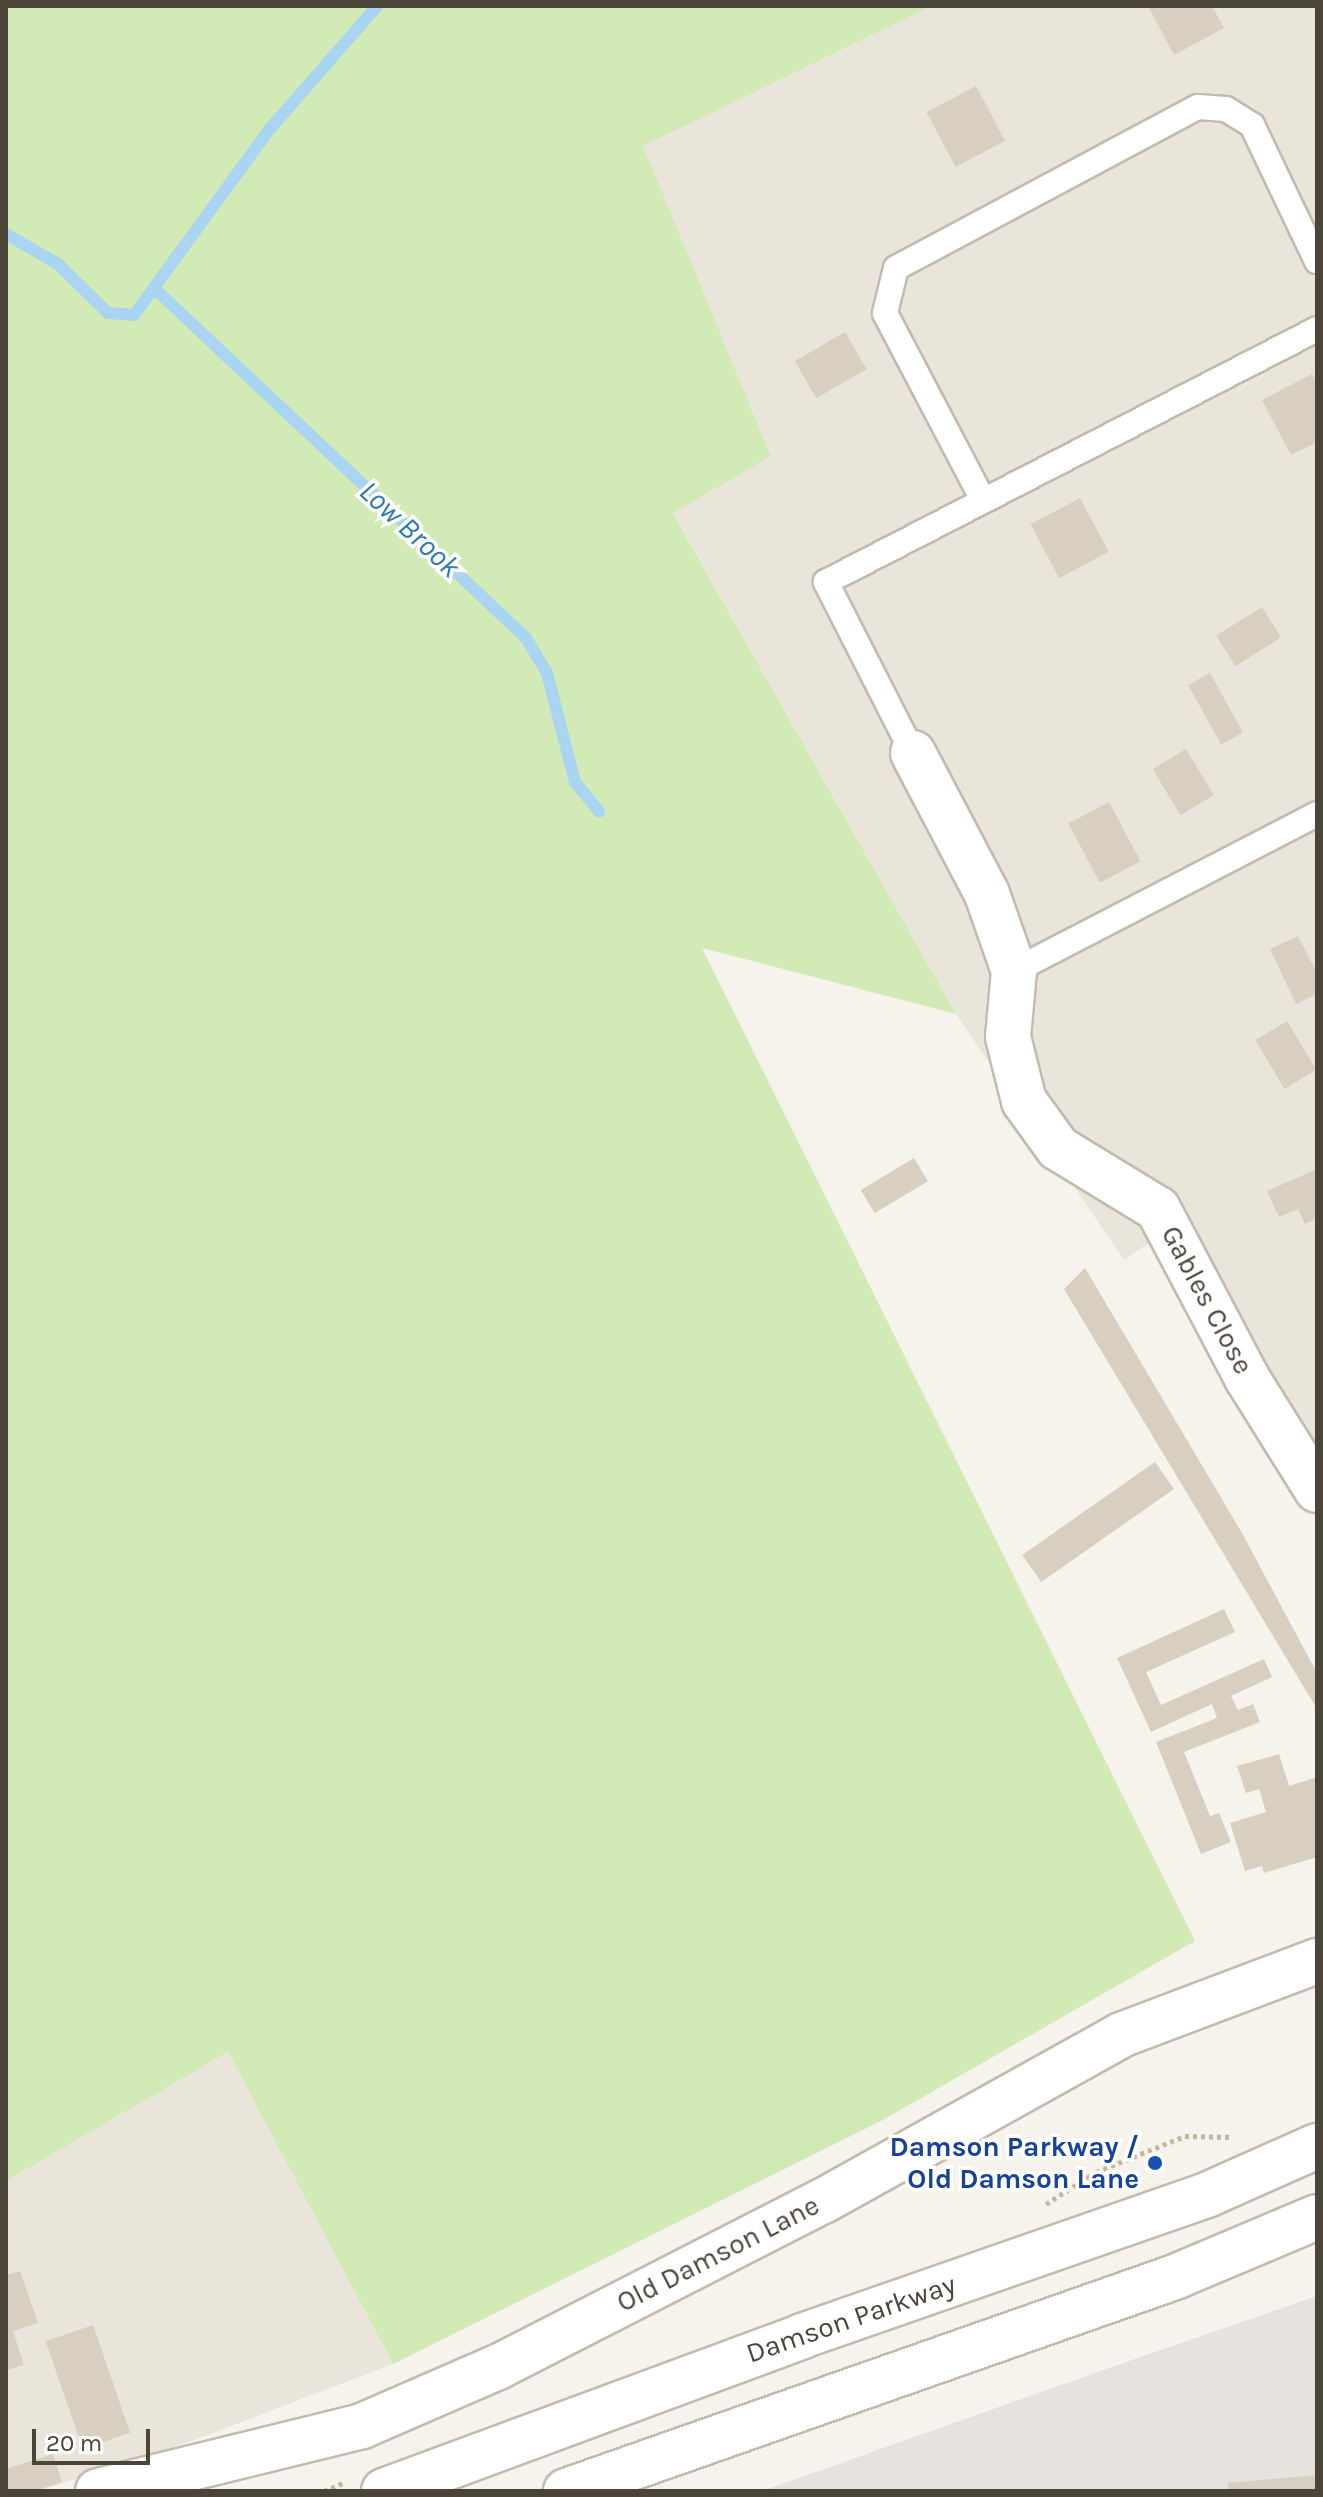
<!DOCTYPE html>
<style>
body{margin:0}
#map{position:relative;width:1323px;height:2497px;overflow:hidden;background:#f6f3ec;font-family:Karla,sans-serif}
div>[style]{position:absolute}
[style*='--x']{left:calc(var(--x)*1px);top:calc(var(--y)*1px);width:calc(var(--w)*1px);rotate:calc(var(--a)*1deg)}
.residential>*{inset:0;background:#eae5da}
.industrial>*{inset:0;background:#e6e2dd}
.green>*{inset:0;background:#d2eab5}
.stream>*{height:12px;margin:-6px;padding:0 6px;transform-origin:6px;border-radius:6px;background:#a9d4f2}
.building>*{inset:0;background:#d8cfc1;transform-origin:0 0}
.path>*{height:5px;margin-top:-2.5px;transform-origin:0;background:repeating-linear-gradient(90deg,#c4b79f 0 4px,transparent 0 8px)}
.roads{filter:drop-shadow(2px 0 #c2bbae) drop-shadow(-2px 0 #c2bbae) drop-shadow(0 2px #c2bbae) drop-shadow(0 -2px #c2bbae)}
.service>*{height:24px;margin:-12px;padding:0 12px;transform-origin:12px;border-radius:12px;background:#fff}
.minor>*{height:44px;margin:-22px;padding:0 22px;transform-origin:22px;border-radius:22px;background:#fff}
.tertiary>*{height:44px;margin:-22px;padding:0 22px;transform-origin:22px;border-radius:22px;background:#fff}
.dots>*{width:22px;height:22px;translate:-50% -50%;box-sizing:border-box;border:4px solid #fff;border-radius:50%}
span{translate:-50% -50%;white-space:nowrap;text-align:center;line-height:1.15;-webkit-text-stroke:7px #fff;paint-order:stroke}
.street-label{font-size:28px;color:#4b4439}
.transit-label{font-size:28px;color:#164399;font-weight:700}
.right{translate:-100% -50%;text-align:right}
.water-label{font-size:30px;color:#2e7ab2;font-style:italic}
.frame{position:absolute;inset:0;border:8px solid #4b4439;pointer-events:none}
.scale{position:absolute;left:32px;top:2429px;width:118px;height:36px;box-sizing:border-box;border:4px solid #4b4439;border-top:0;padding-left:10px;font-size:24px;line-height:28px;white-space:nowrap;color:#4b4439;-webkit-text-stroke:6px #fff;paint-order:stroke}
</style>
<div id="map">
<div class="residential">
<i style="clip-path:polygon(932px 6px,1317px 6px,1317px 1464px,1184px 1232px,1144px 1246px,1124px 1260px,956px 1014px,673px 512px,771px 455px,642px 146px)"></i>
<i style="clip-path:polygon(228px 2052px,393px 2364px,195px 2440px,39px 2491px,6px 2491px,6px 2181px)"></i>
</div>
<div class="industrial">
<i style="clip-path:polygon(1317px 2296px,1317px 2491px,762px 2491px,1109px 2368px)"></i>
</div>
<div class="green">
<i style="clip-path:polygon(6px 6px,932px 6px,643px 146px,771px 456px,673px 513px,956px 1014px,702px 948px,1195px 1941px,881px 2121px,393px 2364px,228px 2052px,6px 2181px)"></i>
</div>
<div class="stream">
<i style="--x:6;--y:234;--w:60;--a:30"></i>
<i style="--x:58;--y:264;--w:70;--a:44.4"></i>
<i style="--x:108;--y:313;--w:26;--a:4"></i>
<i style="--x:134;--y:315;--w:229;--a:-53.9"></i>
<i style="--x:269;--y:130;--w:164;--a:-48.9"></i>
<i style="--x:154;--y:288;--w:511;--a:43.25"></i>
<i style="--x:526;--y:638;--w:41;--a:59"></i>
<i style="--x:547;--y:673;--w:113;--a:75.6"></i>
<i style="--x:575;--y:782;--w:38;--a:51"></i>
</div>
<div class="building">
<i style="clip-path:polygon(1148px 6px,1212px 6px,1224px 28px,1174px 55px)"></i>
<i style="left:976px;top:86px;width:62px;height:56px;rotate:62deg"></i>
<i style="left:845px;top:332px;width:43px;height:58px;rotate:60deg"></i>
<i style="clip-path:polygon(1312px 374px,1317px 383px,1317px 442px,1291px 455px,1262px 400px)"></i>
<i style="left:1080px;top:498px;width:61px;height:56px;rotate:62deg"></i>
<i style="left:1262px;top:607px;width:36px;height:54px;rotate:58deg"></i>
<i style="left:1210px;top:673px;width:68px;height:25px;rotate:61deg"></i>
<i style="left:1186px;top:749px;width:54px;height:39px;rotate:59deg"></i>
<i style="left:1109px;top:802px;width:67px;height:46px;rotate:62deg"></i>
<i style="clip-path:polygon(1298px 936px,1317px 973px,1317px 994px,1296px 1004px,1270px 949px)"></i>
<i style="left:1287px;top:1021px;width:57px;height:37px;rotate:59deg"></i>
<i style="left:914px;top:1158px;width:27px;height:62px;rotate:59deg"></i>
<i style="clip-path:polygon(1317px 1169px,1317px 1218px,1305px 1224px,1298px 1209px,1279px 1217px,1267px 1191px)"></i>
<i style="clip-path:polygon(1085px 1268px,1242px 1533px,1317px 1673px,1317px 1709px,1064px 1289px)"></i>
<i style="left:1155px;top:1462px;width:33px;height:162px;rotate:55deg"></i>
<i style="clip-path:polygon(1224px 1609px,1235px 1632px,1146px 1672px,1161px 1705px,1264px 1659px,1272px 1677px,1231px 1696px,1238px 1710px,1253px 1704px,1260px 1722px,1184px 1752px,1210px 1816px,1219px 1813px,1231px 1842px,1201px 1854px,1156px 1742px,1217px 1718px,1212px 1704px,1151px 1732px,1117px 1658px)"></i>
<i style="clip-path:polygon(1279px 1754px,1289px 1786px,1317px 1777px,1317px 1857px,1264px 1873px,1262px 1866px,1245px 1871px,1230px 1823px,1266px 1812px,1259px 1789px,1246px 1793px,1237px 1766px)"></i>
<i style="clip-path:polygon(20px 2271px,38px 2323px,13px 2331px,24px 2365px,6px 2370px,6px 2275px)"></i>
<i style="left:93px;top:2325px;width:114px;height:50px;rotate:71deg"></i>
<i style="clip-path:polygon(53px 2454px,62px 2482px,35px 2491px,6px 2491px,6px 2469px)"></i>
<i style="clip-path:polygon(1317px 2475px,1317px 2491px,1228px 2491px,1228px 2483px)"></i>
</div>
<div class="path">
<i style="--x:1046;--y:2204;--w:59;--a:-32.6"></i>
<i style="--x:1096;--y:2172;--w:96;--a:-22"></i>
<i style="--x:1185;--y:2136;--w:46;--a:1.2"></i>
<i style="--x:324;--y:2491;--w:21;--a:-23"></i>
</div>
<div class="roads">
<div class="service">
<i style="--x:983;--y:500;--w:211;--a:-117.7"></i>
<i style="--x:885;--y:313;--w:46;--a:-76.3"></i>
<i style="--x:896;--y:268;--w:342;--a:-28.1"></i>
<i style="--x:1198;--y:107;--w:28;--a:4"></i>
<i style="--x:1226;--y:109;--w:31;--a:32"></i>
<i style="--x:1252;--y:125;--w:151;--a:64.5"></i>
<i style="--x:913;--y:753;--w:192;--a:-117"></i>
<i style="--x:826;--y:582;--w:552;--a:-27.26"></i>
<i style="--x:1014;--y:971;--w:341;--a:-27.4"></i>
</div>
<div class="minor">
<i style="--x:913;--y:753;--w:159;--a:62.3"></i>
<i style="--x:987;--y:894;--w:82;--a:70.7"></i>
<i style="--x:1014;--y:971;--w:66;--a:95.2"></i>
<i style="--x:1008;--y:1037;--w:66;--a:76"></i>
<i style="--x:1024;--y:1101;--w:58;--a:54.1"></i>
<i style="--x:1058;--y:1148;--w:117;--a:31.4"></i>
<i style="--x:1158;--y:1209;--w:191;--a:62.2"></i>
<i style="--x:1247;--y:1378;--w:132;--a:58"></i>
<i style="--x:98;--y:2491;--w:272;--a:-13.8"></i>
<i style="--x:362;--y:2426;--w:148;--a:-23.5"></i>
<i style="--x:498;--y:2367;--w:365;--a:-27.1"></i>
<i style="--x:823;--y:2201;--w:341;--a:-29.1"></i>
<i style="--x:1121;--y:2035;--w:210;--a:-20.7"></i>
</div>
<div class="tertiary">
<i style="--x:384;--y:2491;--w:446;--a:-20.3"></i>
<i style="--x:802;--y:2336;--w:431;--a:-19.2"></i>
<i style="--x:1209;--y:2194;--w:118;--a:-24"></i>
<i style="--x:566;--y:2491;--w:646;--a:-19.36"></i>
<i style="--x:1175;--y:2277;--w:154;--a:-22.9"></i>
</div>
</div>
<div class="dots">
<i style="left:1155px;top:2163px;background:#1a4fb4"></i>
</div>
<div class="street-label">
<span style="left:1207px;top:1300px;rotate:62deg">Gables Close</span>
<span style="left:718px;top:2254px;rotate:-27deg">Old Damson Lane</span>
<span style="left:851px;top:2319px;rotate:-19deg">Damson Parkway</span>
</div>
<div class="transit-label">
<span class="right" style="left:1139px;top:2163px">Damson Parkway /<br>Old Damson Lane</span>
</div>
<div class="water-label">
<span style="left:410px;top:529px;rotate:43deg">Low Brook</span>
</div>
<div class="frame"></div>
<div class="scale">20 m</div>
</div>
